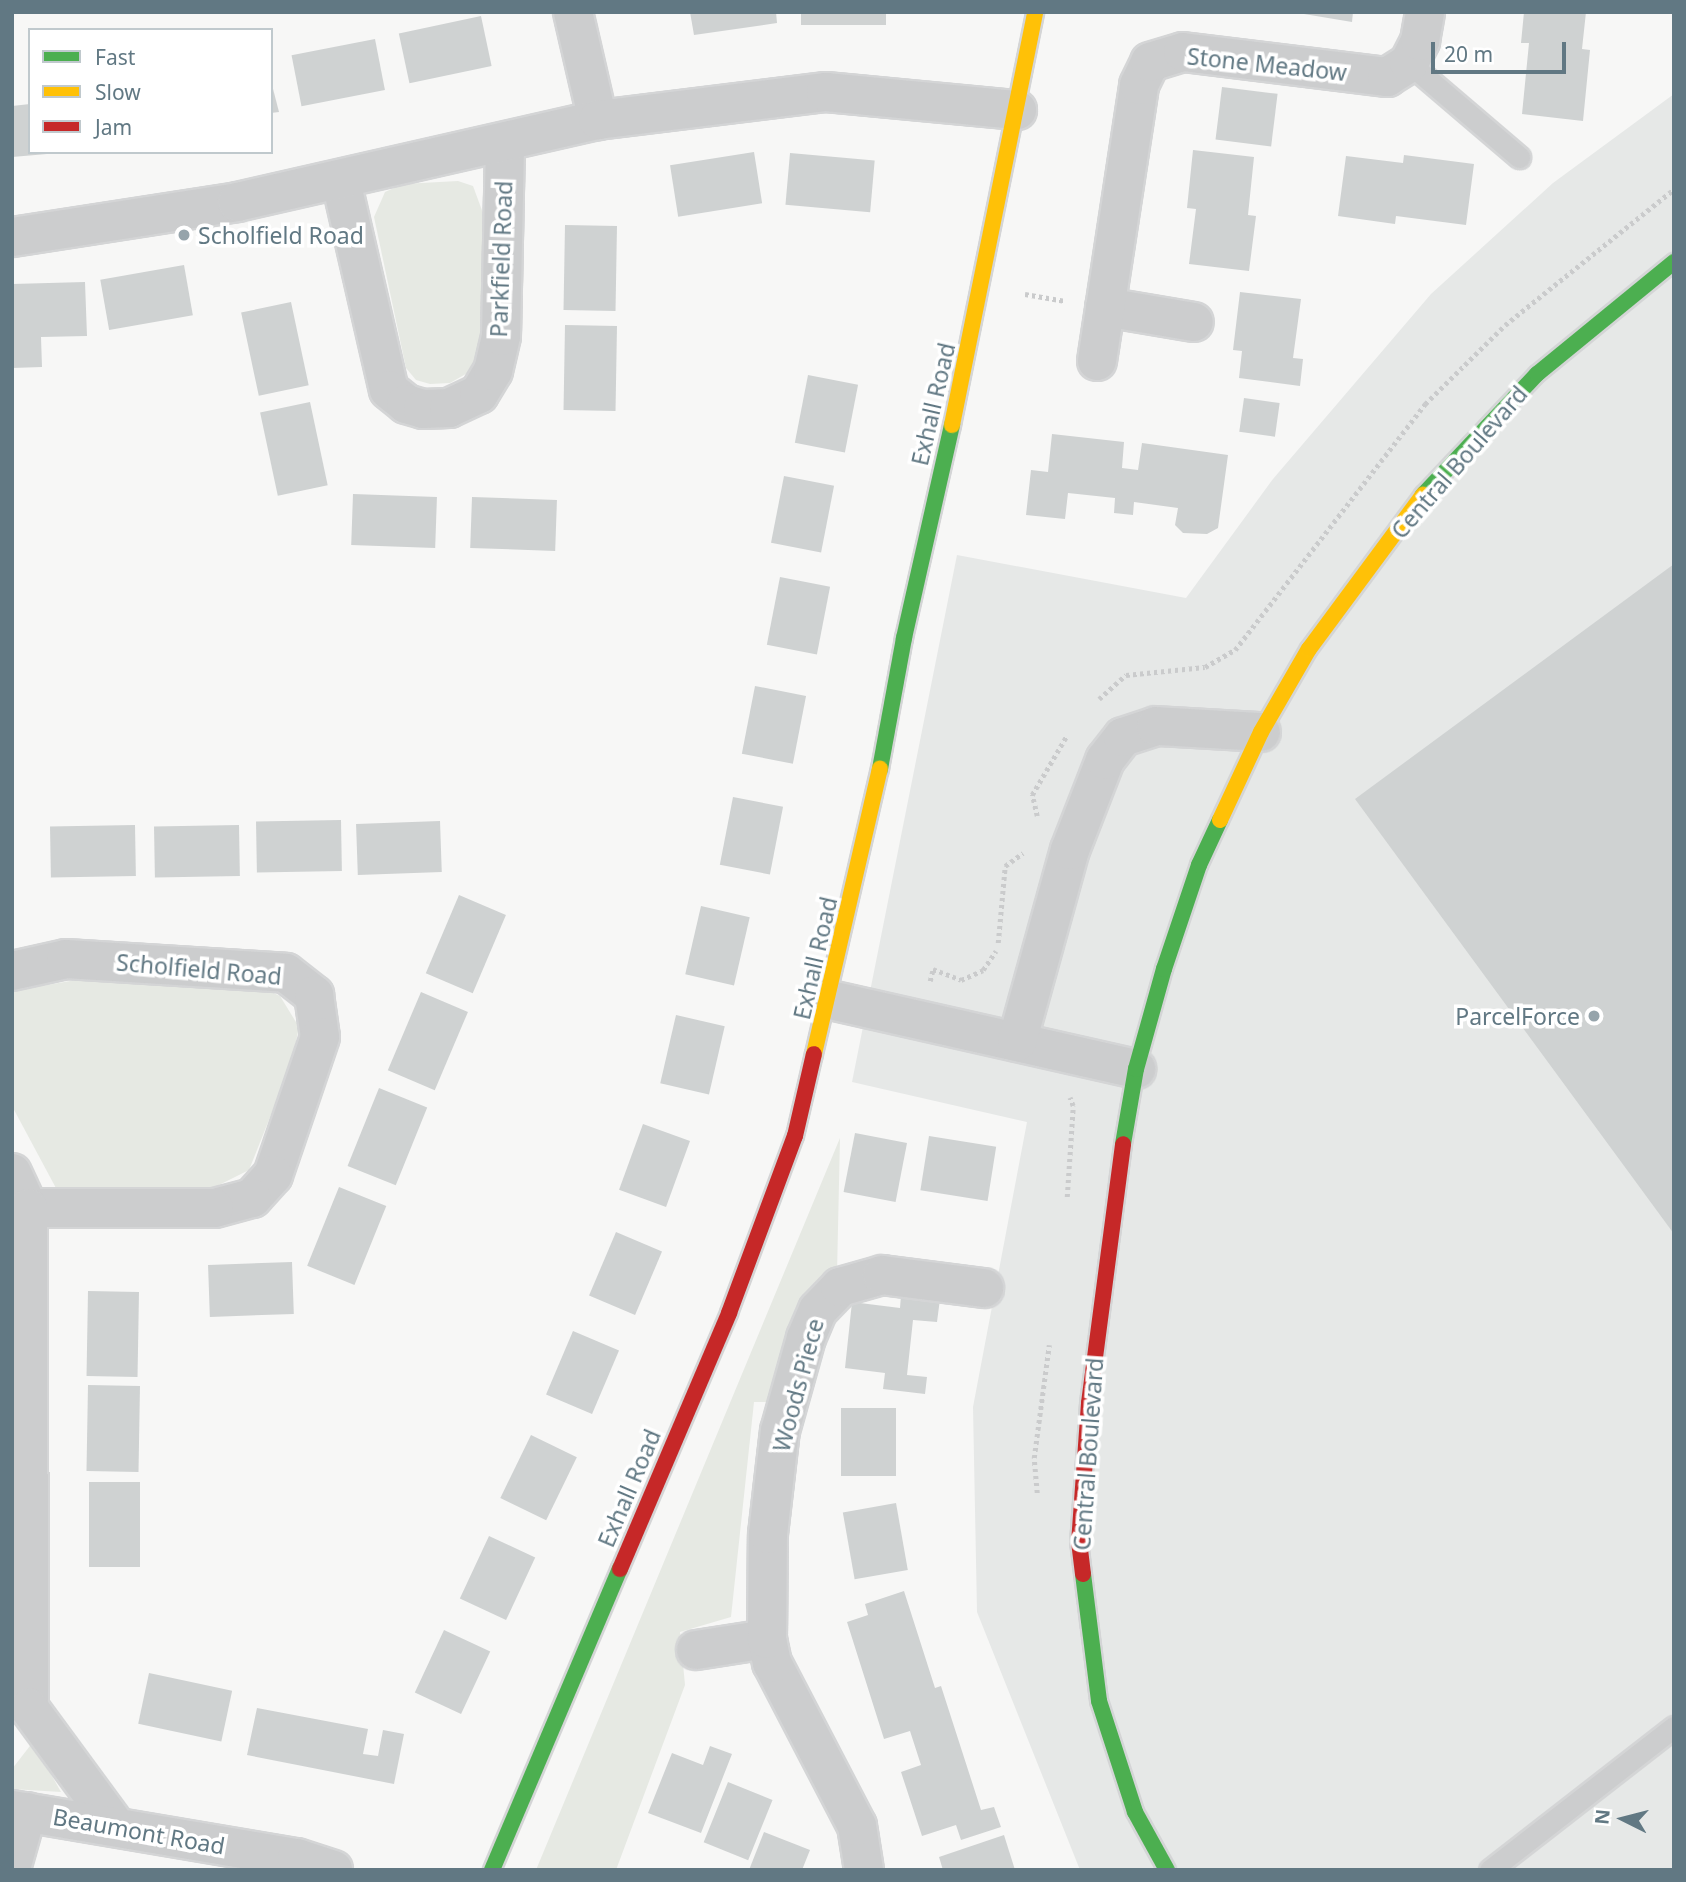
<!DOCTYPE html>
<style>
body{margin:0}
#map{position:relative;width:1686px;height:1882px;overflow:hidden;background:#f7f7f6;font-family:"Noto Sans",sans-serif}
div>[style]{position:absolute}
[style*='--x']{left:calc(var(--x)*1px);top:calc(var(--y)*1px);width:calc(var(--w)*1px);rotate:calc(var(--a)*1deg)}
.built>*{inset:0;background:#e6e8e7}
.green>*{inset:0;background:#e6e9e3}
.building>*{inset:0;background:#cfd2d2;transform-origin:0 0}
.path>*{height:4.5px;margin-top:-2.25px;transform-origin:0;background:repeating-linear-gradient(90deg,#cacbcc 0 3.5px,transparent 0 7px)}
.roads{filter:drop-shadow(2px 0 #d4d5d6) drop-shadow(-2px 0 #d4d5d6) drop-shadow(0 2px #d4d5d6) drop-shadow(0 -2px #d4d5d6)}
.lane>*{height:21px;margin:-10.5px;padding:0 10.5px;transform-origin:10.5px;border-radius:10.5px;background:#cccdce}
.street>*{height:38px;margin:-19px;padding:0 19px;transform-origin:19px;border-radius:19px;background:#cccdce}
.fast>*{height:16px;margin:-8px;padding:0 8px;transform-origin:8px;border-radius:8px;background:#4caf50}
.slow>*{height:16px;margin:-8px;padding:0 8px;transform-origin:8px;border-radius:8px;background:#ffc107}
.jam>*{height:16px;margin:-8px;padding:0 8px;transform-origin:8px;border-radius:8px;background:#c62828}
.dots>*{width:19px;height:19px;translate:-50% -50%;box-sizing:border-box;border:4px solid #fff;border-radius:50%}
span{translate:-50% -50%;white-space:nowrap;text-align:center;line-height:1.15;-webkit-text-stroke:7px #fff;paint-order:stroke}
.street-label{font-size:23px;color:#617883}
.poi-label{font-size:23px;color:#617883}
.left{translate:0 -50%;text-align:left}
.right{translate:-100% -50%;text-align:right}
.frame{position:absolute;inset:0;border:14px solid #617883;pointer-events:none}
.legend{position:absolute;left:28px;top:28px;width:245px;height:126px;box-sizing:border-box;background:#fff;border:2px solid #c0c9cd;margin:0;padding:9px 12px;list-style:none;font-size:21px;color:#617883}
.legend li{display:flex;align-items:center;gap:14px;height:35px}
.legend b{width:35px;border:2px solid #c0c9cd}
.north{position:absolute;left:1588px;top:1784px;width:70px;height:70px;-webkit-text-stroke:5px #fff;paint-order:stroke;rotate:276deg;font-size:19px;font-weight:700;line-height:28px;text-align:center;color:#617883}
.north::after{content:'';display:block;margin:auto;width:24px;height:32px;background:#617883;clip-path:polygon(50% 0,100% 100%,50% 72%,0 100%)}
.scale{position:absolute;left:1431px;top:42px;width:135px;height:32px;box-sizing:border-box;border:4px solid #617883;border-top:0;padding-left:9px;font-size:21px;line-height:24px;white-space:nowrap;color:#617883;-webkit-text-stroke:5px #fff;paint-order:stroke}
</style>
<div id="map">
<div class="built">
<i style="clip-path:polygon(1674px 94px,1674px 1870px,1080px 1870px,977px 1612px,973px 1407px,1027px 1122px,852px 1082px,957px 555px,1186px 598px,1273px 479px,1431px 294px,1553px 183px)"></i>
</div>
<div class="green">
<i style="clip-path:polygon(458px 181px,473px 186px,487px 224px,481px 356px,471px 371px,450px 383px,430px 384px,416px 380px,406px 368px,374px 217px,385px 192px,403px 184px)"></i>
<i style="clip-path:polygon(76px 980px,261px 987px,280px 996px,299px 1027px,292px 1062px,249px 1170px,209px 1190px,57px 1190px,12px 1106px,12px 991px)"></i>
<i style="clip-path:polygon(840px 1138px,837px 1274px,774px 1402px,754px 1402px,731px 1617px,680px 1632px,685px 1685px,616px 1870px,536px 1870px)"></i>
<i style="clip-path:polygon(33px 1742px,61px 1792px,12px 1789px,12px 1769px)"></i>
</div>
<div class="building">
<i style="clip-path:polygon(690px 12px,776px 12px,777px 23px,694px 35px)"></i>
<i style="left:801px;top:12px;width:85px;height:13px"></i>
<i style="clip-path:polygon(1292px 12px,1353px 12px,1352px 22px)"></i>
<i style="clip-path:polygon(1524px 12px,1586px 12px,1582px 49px,1590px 50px,1583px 121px,1522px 114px,1529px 43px,1521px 43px)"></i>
<i style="left:481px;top:16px;width:51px;height:84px;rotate:78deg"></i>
<i style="left:375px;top:39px;width:52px;height:85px;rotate:79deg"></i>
<i style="clip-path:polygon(271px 81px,279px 112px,271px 113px)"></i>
<i style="left:1222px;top:87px;width:56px;height:53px;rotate:7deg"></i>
<i style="clip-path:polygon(30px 104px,30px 152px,47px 154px,12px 157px,12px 106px)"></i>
<i style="clip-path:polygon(1193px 150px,1254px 157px,1248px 215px,1256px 216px,1249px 271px,1189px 264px,1196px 209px,1187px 208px)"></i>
<i style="left:754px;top:152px;width:52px;height:85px;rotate:81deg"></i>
<i style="left:790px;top:153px;width:85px;height:52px;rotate:5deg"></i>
<i style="clip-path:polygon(1404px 155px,1474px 164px,1466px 225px,1396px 216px,1395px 224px,1338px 216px,1346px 156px,1403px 163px)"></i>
<i style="left:565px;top:225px;width:52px;height:85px;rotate:1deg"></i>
<i style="left:184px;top:265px;width:51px;height:85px;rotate:80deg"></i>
<i style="clip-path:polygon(85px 282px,87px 336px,41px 337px,42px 367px,12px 368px,12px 284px)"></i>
<i style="clip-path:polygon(1240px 292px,1301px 299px,1293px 358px,1303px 359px,1300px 386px,1239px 378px,1242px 351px,1233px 350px)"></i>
<i style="left:291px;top:302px;width:85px;height:51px;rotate:78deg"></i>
<i style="left:565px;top:325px;width:52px;height:85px;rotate:1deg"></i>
<i style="left:808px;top:375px;width:51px;height:69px;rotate:11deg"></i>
<i style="left:1244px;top:398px;width:36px;height:34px;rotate:8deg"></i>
<i style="left:310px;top:402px;width:85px;height:51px;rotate:78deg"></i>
<i style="clip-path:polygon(1052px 434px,1124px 442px,1122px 468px,1138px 470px,1142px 443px,1228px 455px,1218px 528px,1207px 534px,1183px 533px,1175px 525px,1178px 508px,1134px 502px,1133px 515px,1114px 513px,1115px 498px,1068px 493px,1065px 519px,1026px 515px,1031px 470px,1048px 472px)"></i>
<i style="left:784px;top:476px;width:51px;height:68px;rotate:11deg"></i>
<i style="left:353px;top:494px;width:84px;height:51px;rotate:2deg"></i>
<i style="left:472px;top:497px;width:85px;height:51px;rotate:2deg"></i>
<i style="clip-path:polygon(1674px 564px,1674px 1234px,1355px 799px)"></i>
<i style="left:780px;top:577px;width:51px;height:69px;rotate:11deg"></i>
<i style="left:755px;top:686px;width:52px;height:69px;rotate:11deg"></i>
<i style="left:733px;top:797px;width:51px;height:69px;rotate:11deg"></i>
<i style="left:341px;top:820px;width:51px;height:85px;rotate:89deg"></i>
<i style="left:440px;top:821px;width:51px;height:84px;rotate:88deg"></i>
<i style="left:135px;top:825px;width:51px;height:85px;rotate:89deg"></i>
<i style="left:239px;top:825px;width:51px;height:85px;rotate:89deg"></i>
<i style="left:459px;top:895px;width:51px;height:85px;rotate:23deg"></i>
<i style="left:701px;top:906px;width:50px;height:70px;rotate:13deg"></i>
<i style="left:421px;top:992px;width:51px;height:85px;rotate:23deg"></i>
<i style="left:676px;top:1015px;width:50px;height:70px;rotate:13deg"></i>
<i style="left:379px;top:1088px;width:52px;height:84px;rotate:22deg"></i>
<i style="left:643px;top:1124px;width:50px;height:70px;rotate:20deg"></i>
<i style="left:855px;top:1133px;width:53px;height:60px;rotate:11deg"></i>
<i style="left:929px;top:1136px;width:68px;height:55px;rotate:9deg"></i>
<i style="left:339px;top:1187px;width:51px;height:85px;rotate:22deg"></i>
<i style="left:616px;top:1232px;width:50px;height:69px;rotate:23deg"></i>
<i style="left:292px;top:1262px;width:52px;height:84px;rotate:88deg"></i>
<i style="left:88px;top:1291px;width:51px;height:85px;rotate:1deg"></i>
<i style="clip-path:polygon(901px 1295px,940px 1299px,937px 1322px,913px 1320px,907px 1375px,927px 1377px,925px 1394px,883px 1389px,885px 1373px,845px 1368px,852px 1302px,900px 1308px)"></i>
<i style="left:573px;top:1331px;width:50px;height:69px;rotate:23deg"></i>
<i style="left:88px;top:1385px;width:52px;height:86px;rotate:1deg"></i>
<i style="left:841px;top:1408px;width:55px;height:68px"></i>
<i style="left:531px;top:1435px;width:51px;height:70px;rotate:26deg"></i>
<i style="left:89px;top:1482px;width:51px;height:85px"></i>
<i style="left:896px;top:1503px;width:68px;height:54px;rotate:80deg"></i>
<i style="left:489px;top:1536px;width:51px;height:69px;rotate:25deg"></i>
<i style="clip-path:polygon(904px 1591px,935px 1688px,941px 1686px,981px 1810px,994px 1807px,1001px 1827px,961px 1840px,956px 1825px,922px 1836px,901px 1772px,921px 1765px,910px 1731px,884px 1739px,847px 1622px,868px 1615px,865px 1604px)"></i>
<i style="left:444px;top:1630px;width:51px;height:69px;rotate:25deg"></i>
<i style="left:149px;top:1673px;width:85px;height:52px;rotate:12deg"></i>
<i style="clip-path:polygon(257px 1708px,368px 1729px,363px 1754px,378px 1756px,383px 1730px,404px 1734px,394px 1784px,247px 1755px)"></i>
<i style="clip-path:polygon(710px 1746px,732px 1754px,701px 1833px,648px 1813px,672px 1753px,703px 1765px)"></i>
<i style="left:728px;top:1782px;width:48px;height:65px;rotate:22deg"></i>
<i style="clip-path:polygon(764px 1832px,810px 1850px,802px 1870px,749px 1870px)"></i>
<i style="clip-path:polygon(1004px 1835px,1015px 1870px,943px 1870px,939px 1857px)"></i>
</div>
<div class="path">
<i style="--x:1025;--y:294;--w:41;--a:9.9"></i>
<i style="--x:1099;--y:699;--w:36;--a:-42"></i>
<i style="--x:1126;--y:675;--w:79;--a:-5.8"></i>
<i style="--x:1205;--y:667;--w:34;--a:-30"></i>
<i style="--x:1235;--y:650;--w:311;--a:-52.3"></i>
<i style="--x:1425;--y:404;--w:112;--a:-44.6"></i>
<i style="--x:1505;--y:325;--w:217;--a:-38.8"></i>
<i style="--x:1037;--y:816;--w:22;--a:-103"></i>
<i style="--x:1032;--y:795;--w:67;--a:-59.6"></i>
<i style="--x:998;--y:943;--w:77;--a:-84.8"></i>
<i style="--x:1005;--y:866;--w:22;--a:-36"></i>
<i style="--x:930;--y:981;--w:12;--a:-76"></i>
<i style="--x:933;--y:969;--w:30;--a:21"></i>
<i style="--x:961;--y:980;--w:24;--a:-24"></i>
<i style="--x:983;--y:970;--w:23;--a:-56"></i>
<i style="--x:1067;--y:1197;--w:91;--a:-86.2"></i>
<i style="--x:1073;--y:1106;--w:9;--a:-111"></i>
<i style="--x:1037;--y:1493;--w:35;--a:-95"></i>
<i style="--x:1034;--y:1458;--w:114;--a:-82.4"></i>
</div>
<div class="roads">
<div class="lane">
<i style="--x:1409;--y:63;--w:145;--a:40.5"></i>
<i style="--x:1490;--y:1870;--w:233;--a:-37.9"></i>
</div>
<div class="street">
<i style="--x:573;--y:12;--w:111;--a:77"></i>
<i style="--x:341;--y:181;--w:214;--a:77.1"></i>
<i style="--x:389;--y:390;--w:22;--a:39"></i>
<i style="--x:406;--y:404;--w:18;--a:16"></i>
<i style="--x:423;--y:409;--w:26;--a:-2"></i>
<i style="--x:449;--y:408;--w:33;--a:-25"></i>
<i style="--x:479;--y:394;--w:27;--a:-59"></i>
<i style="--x:493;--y:371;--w:36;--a:-77"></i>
<i style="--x:501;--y:336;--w:193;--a:-88.8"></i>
<i style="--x:12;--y:237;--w:228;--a:-8.8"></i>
<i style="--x:237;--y:202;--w:370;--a:-12.8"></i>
<i style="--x:598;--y:120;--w:230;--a:-7"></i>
<i style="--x:826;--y:92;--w:192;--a:5.4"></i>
<i style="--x:1105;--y:307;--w:90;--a:9.6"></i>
<i style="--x:1097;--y:361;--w:279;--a:-81.3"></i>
<i style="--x:1139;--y:85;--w:25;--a:-64"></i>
<i style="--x:1150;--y:62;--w:34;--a:-17"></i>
<i style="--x:1183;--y:52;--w:206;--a:7"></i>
<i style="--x:1387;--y:77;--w:26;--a:-32"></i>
<i style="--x:1409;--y:63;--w:25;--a:-63"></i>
<i style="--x:1420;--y:41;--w:29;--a:-80"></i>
<i style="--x:12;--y:971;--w:55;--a:-12.5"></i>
<i style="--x:66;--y:959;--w:220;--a:3.6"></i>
<i style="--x:286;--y:973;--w:36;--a:38"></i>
<i style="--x:314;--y:995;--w:42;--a:81.9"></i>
<i style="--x:320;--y:1037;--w:146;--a:108.8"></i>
<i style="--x:273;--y:1175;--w:31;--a:132"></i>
<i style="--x:252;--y:1198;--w:39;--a:165"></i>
<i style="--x:214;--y:1208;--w:186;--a:180"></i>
<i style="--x:830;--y:1000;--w:314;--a:12.7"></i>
<i style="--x:1017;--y:1042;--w:199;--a:-74.6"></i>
<i style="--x:1070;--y:850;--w:97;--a:-68.7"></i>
<i style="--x:1105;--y:760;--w:29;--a:-52"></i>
<i style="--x:1123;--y:737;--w:35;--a:-18"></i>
<i style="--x:1156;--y:726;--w:105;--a:3.3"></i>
<i style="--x:12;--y:1173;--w:38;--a:65"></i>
<i style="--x:28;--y:1208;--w:500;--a:89.89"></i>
<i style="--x:29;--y:1708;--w:145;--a:53.7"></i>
<i style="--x:696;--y:1650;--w:72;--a:-8.8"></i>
<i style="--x:12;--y:1810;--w:289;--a:9.6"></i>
<i style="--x:297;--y:1858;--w:38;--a:18"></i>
<i style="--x:12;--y:1865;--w:55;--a:-74.2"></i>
<i style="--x:864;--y:1870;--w:45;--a:-99"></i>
<i style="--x:857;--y:1826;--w:184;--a:-117.5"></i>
<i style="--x:772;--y:1663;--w:25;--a:-102"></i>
<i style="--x:767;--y:1639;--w:105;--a:-89.5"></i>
<i style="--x:768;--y:1534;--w:104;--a:-83.4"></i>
<i style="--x:780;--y:1431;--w:97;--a:-74.4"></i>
<i style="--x:806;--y:1338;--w:30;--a:-67"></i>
<i style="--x:818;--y:1310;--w:32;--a:-46"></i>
<i style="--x:840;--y:1287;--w:44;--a:-15.9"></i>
<i style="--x:882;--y:1275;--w:103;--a:7.3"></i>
</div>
<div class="fast">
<i style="--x:1423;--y:495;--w:166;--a:-46.7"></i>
<i style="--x:1537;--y:374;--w:177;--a:-39.3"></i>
<i style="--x:880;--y:769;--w:133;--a:-79.6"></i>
<i style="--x:904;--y:638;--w:218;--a:-77.3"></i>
<i style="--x:1123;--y:1144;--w:76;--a:-80.2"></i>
<i style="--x:1136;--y:1069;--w:104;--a:-74.4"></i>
<i style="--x:1164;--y:969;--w:110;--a:-71.4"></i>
<i style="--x:1199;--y:865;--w:50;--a:-65"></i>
<i style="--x:1083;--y:1574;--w:128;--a:82.8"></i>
<i style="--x:1099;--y:1701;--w:117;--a:72"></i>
<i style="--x:1135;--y:1812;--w:66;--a:61.1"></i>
<i style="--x:492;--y:1870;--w:327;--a:-67"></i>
</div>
<div class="slow">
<i style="--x:952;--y:425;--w:421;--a:-78.6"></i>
<i style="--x:1220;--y:820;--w:97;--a:-65"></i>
<i style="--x:1261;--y:732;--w:96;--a:-60"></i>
<i style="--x:1309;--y:649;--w:192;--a:-53.5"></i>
<i style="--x:814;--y:1054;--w:293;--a:-77"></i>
</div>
<div class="jam">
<i style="--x:620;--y:1569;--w:278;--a:-66.9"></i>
<i style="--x:729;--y:1313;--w:189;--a:-69.6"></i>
<i style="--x:795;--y:1136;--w:84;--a:-77"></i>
<i style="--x:1083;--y:1574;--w:31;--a:-97"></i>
<i style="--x:1079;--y:1543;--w:140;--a:-85.9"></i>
<i style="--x:1089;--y:1403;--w:261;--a:-82.5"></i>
</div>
</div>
<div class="dots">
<i style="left:184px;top:235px;background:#96a4ab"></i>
<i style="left:1594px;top:1016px;background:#96a4ab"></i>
</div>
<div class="street-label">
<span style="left:1267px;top:64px;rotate:6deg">Stone Meadow</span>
<span style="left:501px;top:259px;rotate:-88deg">Parkfield Road</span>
<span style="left:933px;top:404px;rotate:-77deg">Exhall Road</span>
<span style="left:1459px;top:462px;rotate:-49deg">Central Boulevard</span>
<span style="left:815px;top:958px;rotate:-77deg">Exhall Road</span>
<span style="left:199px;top:969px;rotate:5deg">Scholfield Road</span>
<span style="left:798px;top:1385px;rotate:-75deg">Woods Piece</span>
<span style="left:1088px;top:1454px;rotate:-86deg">Central Boulevard</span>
<span style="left:629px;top:1488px;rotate:-67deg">Exhall Road</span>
<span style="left:139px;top:1831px;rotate:10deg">Beaumont Road</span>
</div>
<div class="poi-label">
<span class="left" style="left:198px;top:235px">Scholfield Road</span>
<span class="right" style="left:1580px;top:1016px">ParcelForce</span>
</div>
<div class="frame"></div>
<ul class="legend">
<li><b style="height:9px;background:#4caf50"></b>Fast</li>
<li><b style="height:9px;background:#ffc107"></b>Slow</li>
<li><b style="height:9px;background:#c62828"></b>Jam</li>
</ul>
<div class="north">N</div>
<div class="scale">20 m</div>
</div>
